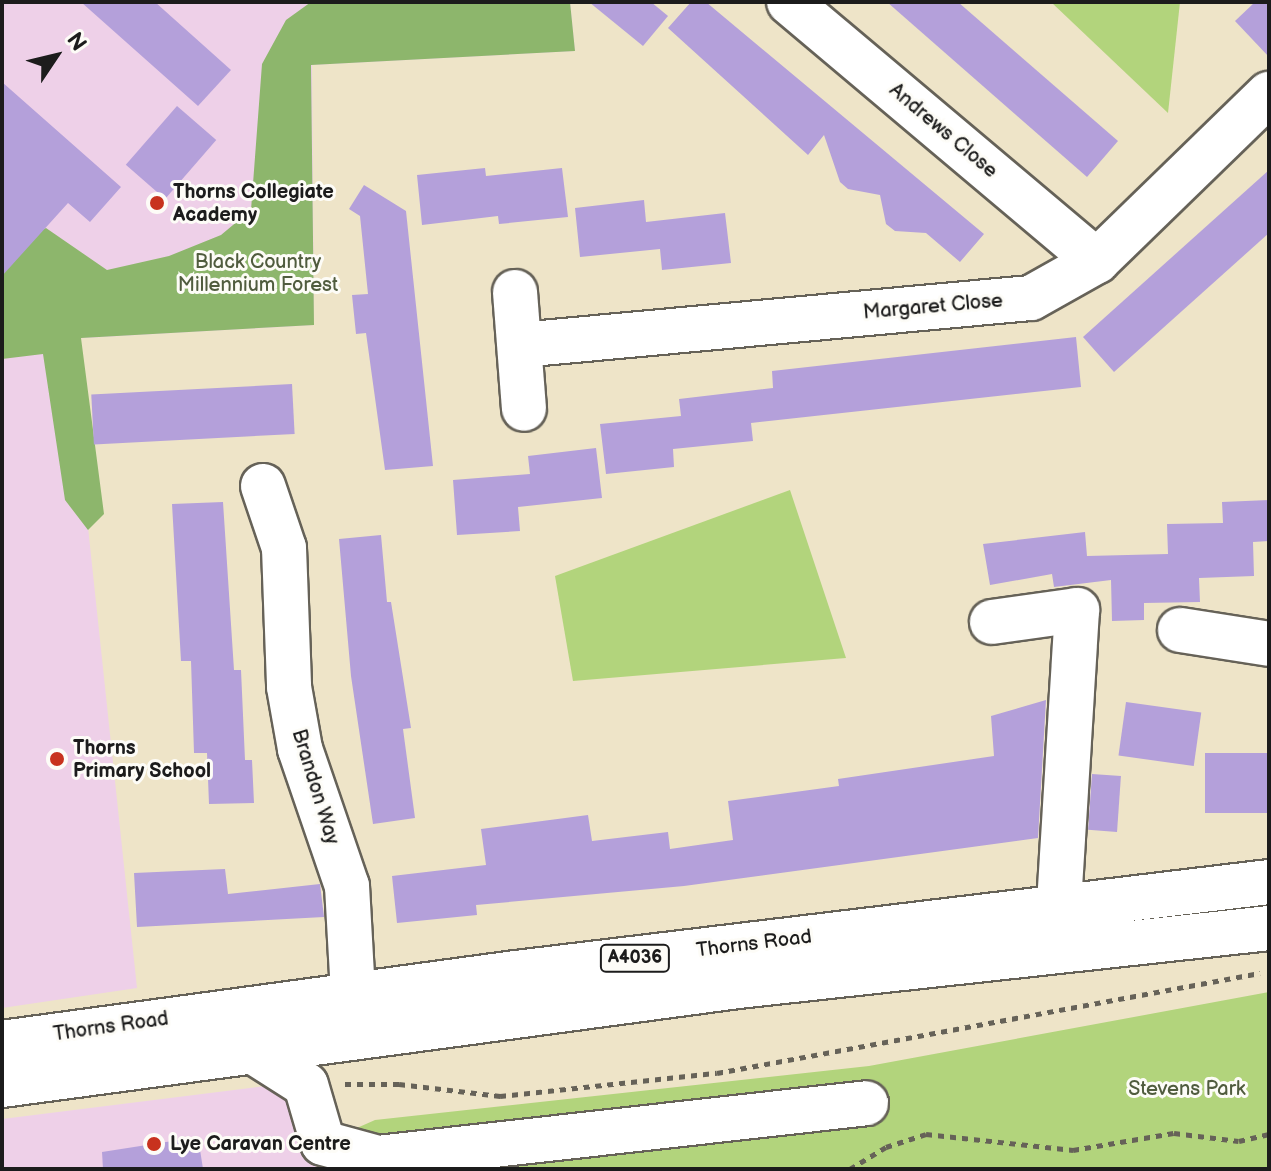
<!DOCTYPE html>
<style>
body{margin:0}
#map{position:relative;width:1271px;height:1171px;overflow:hidden;background:#eee4c8;font-family:"Balsamiq Sans",sans-serif}
div>[style]{position:absolute}
[style*='--x']{left:calc(var(--x)*1px);top:calc(var(--y)*1px);width:calc(var(--w)*1px);rotate:calc(var(--a)*1deg)}
.built>*{inset:0;background:#eed0e8}
.green>*{inset:0;background:#b2d47c}
.forest>*{inset:0;background:#8db66c}
.building>*{inset:0;background:#b4a0da;transform-origin:0 0}
.path>*{height:5px;margin-top:-2.5px;transform-origin:0;background:repeating-linear-gradient(90deg,#666258 0 6px,transparent 0 12px)}
.roads{filter:drop-shadow(2px 0 #666258) drop-shadow(-2px 0 #666258) drop-shadow(0 2px #666258) drop-shadow(0 -2px #666258)}
.minor>*{height:44px;margin:-22px;padding:0 22px;transform-origin:22px;border-radius:22px;background:#fff}
.highway>*{height:44px;margin:-22px;padding:0 22px;transform-origin:22px;border-radius:22px;background:#fff}
.dots>*{width:22px;height:22px;translate:-50% -50%;box-sizing:border-box;border:4px solid #fdfcf7;border-radius:50%}
span{translate:-50% -50%;white-space:nowrap;text-align:center;line-height:1.15;-webkit-text-stroke:6px #fdfcf7;paint-order:stroke}
.shield-label span{padding:2px 6px;background:#fdfcf7;border:2px solid;border-radius:6px;-webkit-text-stroke-width:0}
.shield-label{font-size:18px;color:#1c1c1c;font-weight:700}
.street-label{font-size:20px;color:#1c1c1c}
.poi-label{font-size:20px;color:#1c1c1c;font-weight:700}
.left{translate:0 -50%;text-align:left}
.park-label{font-size:20px;color:#505c3e}
.frame{position:absolute;inset:0;border:4px solid #1c1c1c;pointer-events:none}
.north{position:absolute;left:16px;top:16px;width:80px;height:80px;-webkit-text-stroke:6px #fdfcf7;paint-order:stroke;rotate:55deg;font-size:22px;font-weight:700;line-height:32px;text-align:center;color:#1c1c1c}
.north::after{content:'';display:block;margin:auto;width:28px;height:36px;background:#1c1c1c;clip-path:polygon(50% 0,100% 100%,50% 72%,0 100%)}
</style>
<div id="map">
<div class="built">
<i style="clip-path:polygon(2px 2px,570px 2px,575px 51px,312px 65px,314px 325px,68px 339px,137px 988px,2px 1008px)"></i>
<i style="clip-path:polygon(282px 1084px,317px 1169px,2px 1169px,2px 1119px)"></i>
</div>
<div class="green">
<i style="clip-path:polygon(1051px 2px,1180px 2px,1168px 113px)"></i>
<i style="clip-path:polygon(790px 490px,846px 658px,573px 681px,555px 576px)"></i>
<i style="clip-path:polygon(1269px 992px,1269px 1169px,332px 1169px,323px 1143px,375px 1120px,869px 1066px)"></i>
</div>
<div class="forest">
<i style="clip-path:polygon(311px 2px,570px 2px,575px 51px,311px 65px,314px 325px,81px 338px,104px 514px,88px 530px,65px 500px,43px 354px,2px 359px,2px 248px,46px 228px,107px 270px,169px 256px,221px 235px,251px 210px,262px 64px,286px 20px)"></i>
</div>
<div class="building">
<i style="clip-path:polygon(81px 2px,155px 2px,231px 70px,198px 106px)"></i>
<i style="clip-path:polygon(589px 2px,651px 2px,668px 16px,643px 46px)"></i>
<i style="clip-path:polygon(691px 2px,706px 2px,984px 234px,960px 262px,926px 233px,895px 231px,886px 224px,880px 195px,848px 189px,840px 182px,824px 135px,808px 155px,668px 28px)"></i>
<i style="clip-path:polygon(887px 2px,958px 2px,1118px 141px,1087px 177px)"></i>
<i style="clip-path:polygon(1255px 2px,1269px 2px,1269px 57px,1235px 21px)"></i>
<i style="clip-path:polygon(2px 82px,121px 187px,90px 222px,68px 203px,2px 276px)"></i>
<i style="left:177px;top:106px;width:52px;height:78px;rotate:41deg"></i>
<i style="clip-path:polygon(485px 168px,486px 176px,562px 168px,568px 217px,499px 224px,498px 216px,422px 225px,417px 175px)"></i>
<i style="clip-path:polygon(1269px 170px,1269px 233px,1114px 372px,1083px 337px)"></i>
<i style="clip-path:polygon(364px 185px,406px 211px,433px 466px,385px 470px,366px 333px,356px 334px,352px 295px,368px 294px,360px 216px,349px 209px)"></i>
<i style="clip-path:polygon(644px 200px,646px 222px,725px 213px,731px 263px,662px 270px,660px 249px,580px 257px,575px 208px)"></i>
<i style="clip-path:polygon(1076px 337px,1081px 387px,751px 423px,753px 441px,673px 449px,674px 467px,606px 474px,600px 424px,681px 416px,679px 399px,773px 388px,772px 371px)"></i>
<i style="left:292px;top:384px;width:50px;height:201px;rotate:87deg"></i>
<i style="clip-path:polygon(596px 448px,602px 498px,518px 507px,520px 531px,457px 535px,453px 480px,530px 474px,528px 456px)"></i>
<i style="clip-path:polygon(1269px 500px,1269px 541px,1253px 542px,1254px 576px,1199px 578px,1200px 602px,1144px 603px,1144px 620px,1112px 621px,1111px 580px,1054px 587px,1052px 574px,990px 585px,983px 544px,1085px 532px,1087px 556px,1168px 554px,1167px 524px,1223px 523px,1222px 502px)"></i>
<i style="clip-path:polygon(223px 502px,234px 670px,241px 670px,245px 760px,252px 760px,254px 803px,209px 804px,207px 753px,194px 753px,191px 661px,181px 661px,172px 504px)"></i>
<i style="clip-path:polygon(381px 535px,387px 602px,391px 602px,411px 728px,403px 729px,415px 818px,373px 824px,351px 676px,339px 539px)"></i>
<i style="clip-path:polygon(1046px 700px,1038px 838px,684px 886px,476px 905px,477px 915px,397px 923px,392px 876px,486px 865px,481px 829px,588px 815px,592px 841px,668px 832px,670px 849px,733px 840px,728px 801px,839px 786px,838px 779px,994px 756px,991px 716px)"></i>
<i style="left:1126px;top:702px;width:76px;height:54px;rotate:8deg"></i>
<i style="left:1269px;top:753px;width:60px;height:64px;rotate:90deg"></i>
<i style="left:1092px;top:774px;width:29px;height:56px;rotate:4deg"></i>
<i style="clip-path:polygon(225px 869px,228px 894px,320px 884px,324px 917px,137px 927px,134px 873px)"></i>
<i style="clip-path:polygon(198px 1137px,203px 1169px,103px 1169px,102px 1152px)"></i>
</div>
<div class="path">
<i style="--x:345;--y:1084;--w:54;--a:0"></i>
<i style="--x:399;--y:1084;--w:102;--a:6.8"></i>
<i style="--x:500;--y:1096;--w:218;--a:-6.1"></i>
<i style="--x:717;--y:1073;--w:552;--a:-10.43"></i>
<i style="--x:850;--y:1169;--w:42;--a:-31.4"></i>
<i style="--x:886;--y:1147;--w:42;--a:-18"></i>
<i style="--x:926;--y:1134;--w:148;--a:6.2"></i>
<i style="--x:1073;--y:1150;--w:102;--a:-9.6"></i>
<i style="--x:1174;--y:1133;--w:65;--a:7"></i>
<i style="--x:1239;--y:1141;--w:31;--a:-13"></i>
</div>
<div class="roads">
<div class="minor">
<i style="--x:789;--y:2;--w:402;--a:40.1"></i>
<i style="--x:515;--y:292;--w:117;--a:85.6"></i>
<i style="--x:520;--y:345;--w:513;--a:-5.26"></i>
<i style="--x:1031;--y:298;--w:76;--a:-29.3"></i>
<i style="--x:1097;--y:261;--w:240;--a:-44.2"></i>
<i style="--x:263;--y:486;--w:65;--a:71.3"></i>
<i style="--x:284;--y:548;--w:139;--a:87.9"></i>
<i style="--x:289;--y:687;--w:63;--a:79.9"></i>
<i style="--x:300;--y:749;--w:145;--a:71.1"></i>
<i style="--x:347;--y:886;--w:108;--a:86.8"></i>
<i style="--x:992;--y:622;--w:86;--a:-8"></i>
<i style="--x:1077;--y:610;--w:298;--a:93.5"></i>
<i style="--x:1180;--y:630;--w:90;--a:8.9"></i>
<i style="--x:249;--y:1049;--w:67;--a:32.3"></i>
<i style="--x:306;--y:1085;--w:60;--a:73.7"></i>
<i style="--x:323;--y:1143;--w:57;--a:15.3"></i>
<i style="--x:378;--y:1158;--w:491;--a:-6.4"></i>
</div>
<div class="highway">
<i style="--x:2;--y:1043;--w:519;--a:-7.76"></i>
<i style="--x:516;--y:973;--w:758;--a:-6.89"></i>
<i style="--x:2;--y:1085;--w:743;--a:-7.66"></i>
<i style="--x:738;--y:986;--w:534;--a:-6.23"></i>
</div>
</div>
<div class="dots">
<i style="left:157px;top:203px;background:#c8321e"></i>
<i style="left:57px;top:759px;background:#c8321e"></i>
<i style="left:154px;top:1144px;background:#c8321e"></i>
</div>
<div class="shield-label">
<span style="left:635px;top:958px">A4036</span>
</div>
<div class="street-label">
<span style="left:943px;top:131px;rotate:40deg">Andrews Close</span>
<span style="left:933px;top:307px;rotate:-5deg">Margaret Close</span>
<span style="left:315px;top:787px;rotate:73deg">Brandon Way</span>
<span style="left:754px;top:944px;rotate:-7deg">Thorns Road</span>
<span style="left:111px;top:1027px;rotate:-8deg">Thorns Road</span>
</div>
<div class="poi-label">
<span class="left" style="left:173px;top:204px">Thorns Collegiate<br>Academy</span>
<span class="left" style="left:73px;top:760px">Thorns<br>Primary School</span>
<span class="left" style="left:170px;top:1144px">Lye Caravan Centre</span>
</div>
<div class="park-label">
<span style="left:258px;top:274px">Black Country<br>Millennium Forest</span>
<span style="left:1187px;top:1089px">Stevens Park</span>
</div>
<div class="frame"></div>
<div class="north">N</div>
</div>
